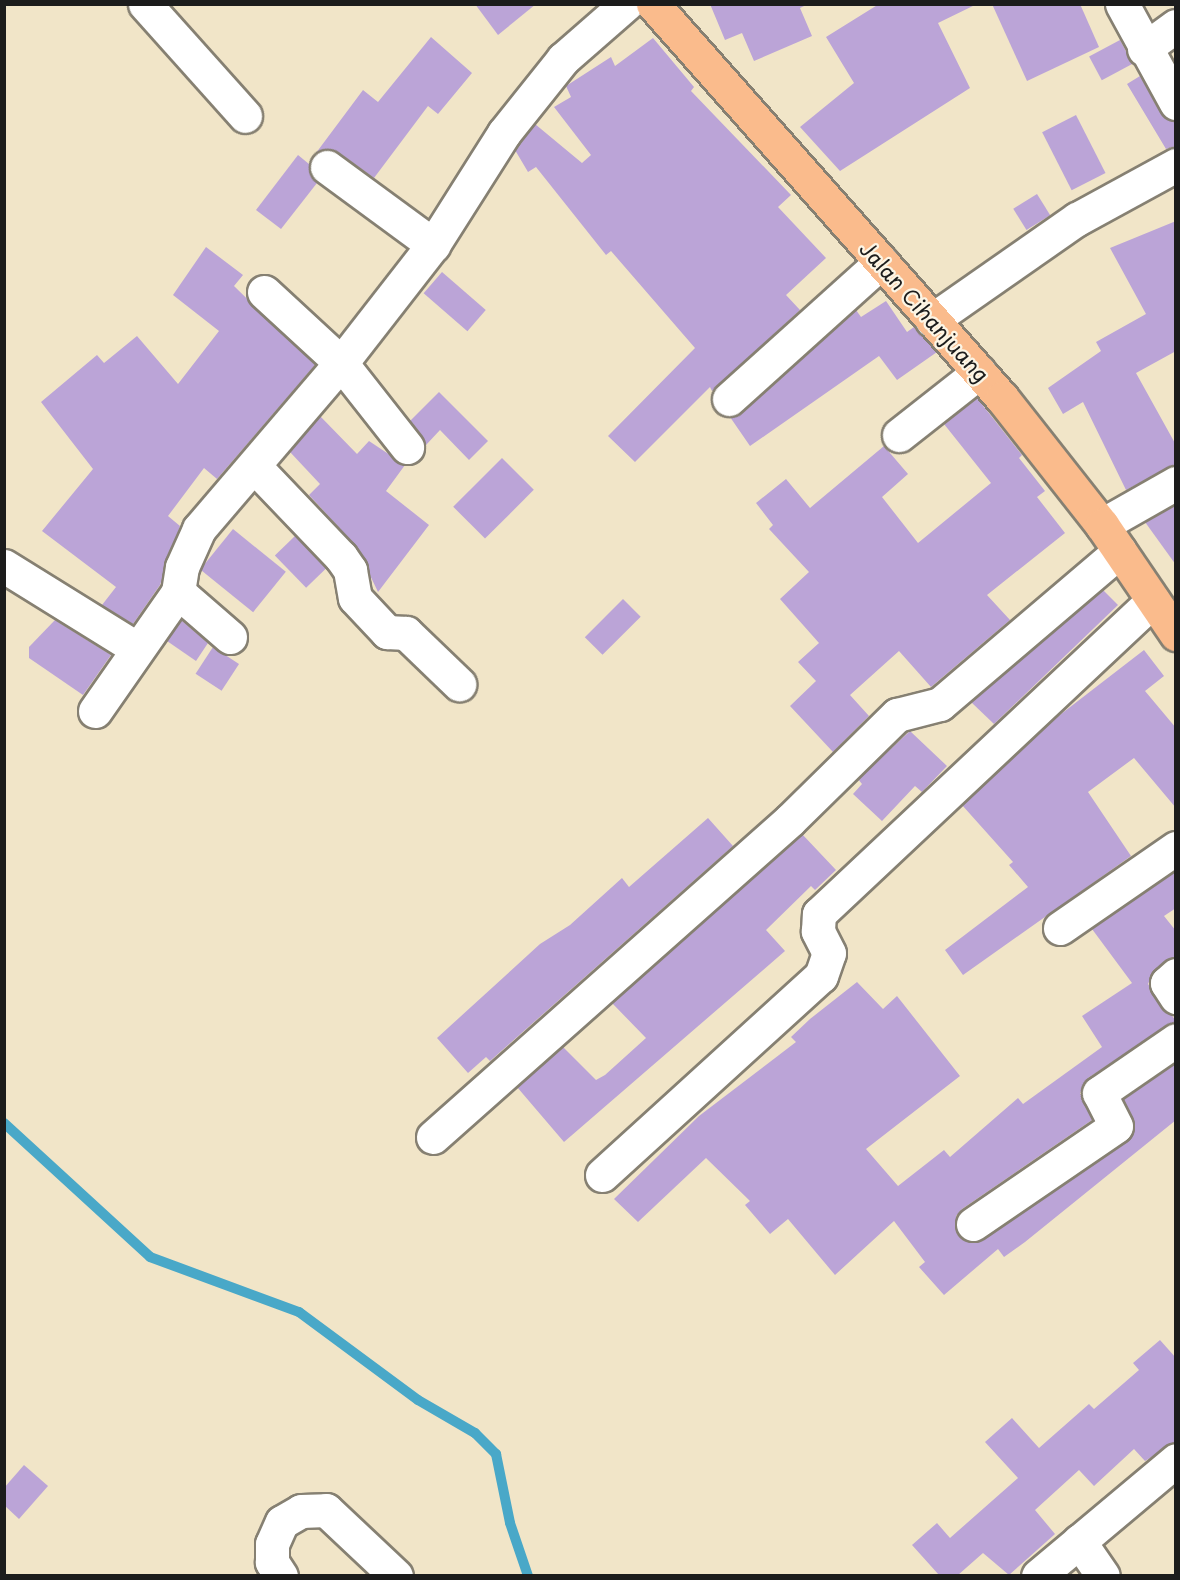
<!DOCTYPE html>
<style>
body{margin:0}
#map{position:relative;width:1180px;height:1580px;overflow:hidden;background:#f1e5c8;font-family:"Playpen Sans",sans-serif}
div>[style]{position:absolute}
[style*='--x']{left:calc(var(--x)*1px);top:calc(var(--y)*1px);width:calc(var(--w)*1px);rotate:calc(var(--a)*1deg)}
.stream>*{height:10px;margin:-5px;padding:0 5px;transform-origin:5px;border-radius:5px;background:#49a8c8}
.building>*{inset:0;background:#bba4d7;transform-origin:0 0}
.roads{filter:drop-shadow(2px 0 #868072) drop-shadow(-2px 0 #868072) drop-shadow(0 2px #868072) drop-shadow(0 -2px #868072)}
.minor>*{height:33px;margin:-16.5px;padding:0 16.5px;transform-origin:16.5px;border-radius:16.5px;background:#fff}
.major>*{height:33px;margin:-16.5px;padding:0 16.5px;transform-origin:16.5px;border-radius:16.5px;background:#fabb8c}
span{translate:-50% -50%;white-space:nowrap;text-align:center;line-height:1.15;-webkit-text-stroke:4.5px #fcf5e5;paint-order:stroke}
.street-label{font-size:21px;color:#1c1c1c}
.frame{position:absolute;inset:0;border:6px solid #1c1c1c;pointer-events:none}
</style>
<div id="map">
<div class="stream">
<i style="--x:4;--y:1123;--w:198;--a:42.5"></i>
<i style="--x:150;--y:1257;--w:159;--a:20.3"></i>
<i style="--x:299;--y:1312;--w:148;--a:36.5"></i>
<i style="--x:418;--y:1400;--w:66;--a:30.1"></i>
<i style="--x:475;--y:1433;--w:30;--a:45"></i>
<i style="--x:496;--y:1454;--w:70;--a:78.5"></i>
<i style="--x:510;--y:1523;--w:56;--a:71.2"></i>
</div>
<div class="building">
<i style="clip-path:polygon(475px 4px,536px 4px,498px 35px)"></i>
<i style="clip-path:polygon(710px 4px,808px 4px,800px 8px,812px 36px,754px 61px,742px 33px,725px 40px)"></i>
<i style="clip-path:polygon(879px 4px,977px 4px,938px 23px,970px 88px,840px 171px,800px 127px,854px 83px,826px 37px)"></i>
<i style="clip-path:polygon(992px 4px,1080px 4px,1099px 47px,1027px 81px)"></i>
<i style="clip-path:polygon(431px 37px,472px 73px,438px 114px,428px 106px,374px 178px,338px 152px,316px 153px,363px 90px,378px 102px)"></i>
<i style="clip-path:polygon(653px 38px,694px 87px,691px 91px,791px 195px,778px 207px,826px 258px,786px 295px,800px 310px,712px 391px,710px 387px,635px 462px,608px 436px,695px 348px,611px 251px,606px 255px,536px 167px,528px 172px,515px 150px,535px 124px,582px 163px,591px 155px,554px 107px,571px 97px,566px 86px,611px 57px,615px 66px)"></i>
<i style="left:1120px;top:40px;width:27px;height:35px;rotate:62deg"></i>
<i style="clip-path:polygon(1140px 76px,1160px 112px,1176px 122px,1176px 146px,1166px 149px,1127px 84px)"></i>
<i style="left:1076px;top:115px;width:65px;height:38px;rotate:63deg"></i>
<i style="clip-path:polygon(298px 155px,309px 164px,317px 183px,281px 229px,256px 210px)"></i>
<i style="left:1037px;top:194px;width:25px;height:28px;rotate:58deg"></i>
<i style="clip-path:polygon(1176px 221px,1176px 351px,1136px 373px,1176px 445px,1176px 464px,1126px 490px,1083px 402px,1063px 414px,1048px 388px,1101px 351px,1096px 342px,1146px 314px,1110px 248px)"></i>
<i style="clip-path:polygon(206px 247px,243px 275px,234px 286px,315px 365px,217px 479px,204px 468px,168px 516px,180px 526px,160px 585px,133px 624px,102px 605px,116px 587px,42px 531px,93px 469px,41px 402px,97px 355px,104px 363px,137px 336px,178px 384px,219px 331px,173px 295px)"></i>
<i style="left:442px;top:272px;width:58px;height:28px;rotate:41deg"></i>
<i style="clip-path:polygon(886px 301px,907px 332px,914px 327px,937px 352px,897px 380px,879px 356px,750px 446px,730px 417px,856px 310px,861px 317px)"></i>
<i style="clip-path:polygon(439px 392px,488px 441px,469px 460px,440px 430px,426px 445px,410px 421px)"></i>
<i style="clip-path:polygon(977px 398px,1022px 455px,1019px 458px,1045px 491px,1037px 497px,1065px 533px,987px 595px,1010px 620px,931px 687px,899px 651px,850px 695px,869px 716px,833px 752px,790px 706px,816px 681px,798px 662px,819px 643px,780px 599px,809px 572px,769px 529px,773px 525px,756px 503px,786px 479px,810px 508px,884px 446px,908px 474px,882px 497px,918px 543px,991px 483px,944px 424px)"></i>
<i style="clip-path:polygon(320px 416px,357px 454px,369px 441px,405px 465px,386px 491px,429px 525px,378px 592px,356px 546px,309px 495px,320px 484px,290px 452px)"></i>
<i style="left:502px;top:458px;width:45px;height:69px;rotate:45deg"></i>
<i style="clip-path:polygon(1176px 505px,1176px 565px,1145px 522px)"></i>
<i style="left:233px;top:529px;width:68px;height:52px;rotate:39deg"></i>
<i style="left:295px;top:536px;width:45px;height:28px;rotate:46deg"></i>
<i style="clip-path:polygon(1103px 590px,1118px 605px,994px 724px,971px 702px)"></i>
<i style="left:623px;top:599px;width:25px;height:54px;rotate:45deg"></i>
<i style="clip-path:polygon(55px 620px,111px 655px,83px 695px,29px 658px,29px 647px)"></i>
<i style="clip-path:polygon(181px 620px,208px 643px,196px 661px,167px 641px)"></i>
<i style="left:213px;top:647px;width:31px;height:32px;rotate:33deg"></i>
<i style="clip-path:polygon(1144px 650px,1164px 676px,1145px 691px,1176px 728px,1176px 808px,1134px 758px,1088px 792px,1131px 856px,963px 975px,945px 950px,1028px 887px,1009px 865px,1013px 862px,962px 805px,1052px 721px)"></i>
<i style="clip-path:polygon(910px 731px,947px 766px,922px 792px,915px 786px,882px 821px,853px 794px,862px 784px,858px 779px)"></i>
<i style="clip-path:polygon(708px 818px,733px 846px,490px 1061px,486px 1057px,468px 1073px,437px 1038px,540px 944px,570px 925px,622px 878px,629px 887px)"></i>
<i style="clip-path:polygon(802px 834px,836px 870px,815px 890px,811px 886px,766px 930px,785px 951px,564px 1142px,517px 1087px,563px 1047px,596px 1080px,605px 1075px,646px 1038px,612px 1003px)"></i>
<i style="clip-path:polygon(1176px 871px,1176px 908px,1164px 916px,1176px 931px,1176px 957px,1155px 969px,1148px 984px,1176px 1021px,1088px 1078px,1080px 1093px,1092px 1120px,962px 1209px,956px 1216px,957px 1234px,965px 1241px,984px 1239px,1127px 1141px,1135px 1126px,1123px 1099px,1176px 1063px,1176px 1120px,1025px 1242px,1004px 1257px,998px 1249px,944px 1295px,919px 1267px,925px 1262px,894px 1221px,835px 1275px,788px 1219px,770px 1234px,745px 1205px,750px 1201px,706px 1158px,638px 1222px,614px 1199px,699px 1116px,796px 1042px,791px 1037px,810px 1019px,857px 982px,883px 1009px,897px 996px,960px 1076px,866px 1149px,898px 1186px,944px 1150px,950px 1157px,1018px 1098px,1023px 1104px,1102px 1047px,1082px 1016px,1132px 983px,1092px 929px)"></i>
<i style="clip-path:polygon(1160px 1340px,1176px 1358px,1176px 1442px,1145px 1461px,1134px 1449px,1094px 1486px,1079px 1470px,1035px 1510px,1055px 1534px,1009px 1575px,983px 1553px,958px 1575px,939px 1575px,912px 1545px,937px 1523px,950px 1538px,1018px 1478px,985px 1442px,1012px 1418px,1039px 1448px,1089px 1404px,1094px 1409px,1139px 1370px,1133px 1363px)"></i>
<i style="clip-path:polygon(24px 1465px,48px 1486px,19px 1519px,4px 1505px,4px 1488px)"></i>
</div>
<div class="roads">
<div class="minor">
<i style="--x:145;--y:4;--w:150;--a:48.2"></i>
<i style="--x:1122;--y:4;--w:113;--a:61.4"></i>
<i style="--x:1144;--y:49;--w:39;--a:-36"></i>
<i style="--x:327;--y:167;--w:132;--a:36.3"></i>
<i style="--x:264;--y:292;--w:105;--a:42.7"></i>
<i style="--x:341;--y:363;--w:107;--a:51.8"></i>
<i style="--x:932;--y:320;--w:177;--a:-34.9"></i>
<i style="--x:1077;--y:219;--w:113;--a:-28.6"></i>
<i style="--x:729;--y:399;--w:205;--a:-42"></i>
<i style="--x:899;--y:435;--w:102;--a:-38.2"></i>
<i style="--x:254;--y:466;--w:126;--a:46.3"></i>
<i style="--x:341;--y:557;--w:16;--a:55"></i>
<i style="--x:350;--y:570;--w:28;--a:80"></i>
<i style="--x:355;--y:598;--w:47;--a:46.7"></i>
<i style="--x:387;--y:632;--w:19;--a:3"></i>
<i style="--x:406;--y:633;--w:74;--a:43.9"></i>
<i style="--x:1102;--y:525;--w:85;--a:-29.6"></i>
<i style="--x:4;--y:566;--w:155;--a:31.8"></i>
<i style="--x:230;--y:637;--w:69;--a:-139.1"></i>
<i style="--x:178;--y:592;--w:25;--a:-81"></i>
<i style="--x:182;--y:567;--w:42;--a:-65.9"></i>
<i style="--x:199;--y:529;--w:218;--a:-49.5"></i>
<i style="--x:341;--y:363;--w:150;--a:-52.1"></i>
<i style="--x:433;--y:245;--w:133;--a:-57.6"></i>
<i style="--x:504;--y:133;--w:95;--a:-51.4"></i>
<i style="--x:563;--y:59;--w:84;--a:-41.1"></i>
<i style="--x:95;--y:711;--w:145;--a:-55.1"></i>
<i style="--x:1060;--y:928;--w:141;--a:-34.6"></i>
<i style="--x:1176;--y:975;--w:12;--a:138"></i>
<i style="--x:1167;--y:983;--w:17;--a:57"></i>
<i style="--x:433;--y:1137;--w:477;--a:-41.6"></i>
<i style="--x:790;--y:820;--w:150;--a:-44.5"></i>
<i style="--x:897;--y:715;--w:44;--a:-14.3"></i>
<i style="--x:940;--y:704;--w:236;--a:-40.4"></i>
<i style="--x:602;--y:1175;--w:296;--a:-42.3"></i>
<i style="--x:821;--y:976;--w:24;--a:-71"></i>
<i style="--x:829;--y:953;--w:25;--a:-117"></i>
<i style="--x:818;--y:931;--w:17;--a:-87"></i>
<i style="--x:819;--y:914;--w:458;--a:-43.2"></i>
<i style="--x:973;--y:1224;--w:173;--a:-34.4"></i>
<i style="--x:1116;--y:1126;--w:37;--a:-117"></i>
<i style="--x:1099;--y:1093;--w:93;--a:-34.5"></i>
<i style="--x:1079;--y:1541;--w:42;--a:55.6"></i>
<i style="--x:281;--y:1576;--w:17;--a:-123"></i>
<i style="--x:272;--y:1562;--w:18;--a:-90"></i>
<i style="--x:272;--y:1544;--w:24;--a:-66"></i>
<i style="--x:282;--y:1522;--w:22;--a:-30"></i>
<i style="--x:301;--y:1511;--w:25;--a:-2"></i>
<i style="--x:326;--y:1510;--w:96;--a:43.3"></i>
<i style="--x:1038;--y:1576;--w:180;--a:-40"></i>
</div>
<div class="major">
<i style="--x:653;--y:4;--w:526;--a:48.47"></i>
<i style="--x:1002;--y:398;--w:162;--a:51.8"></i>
<i style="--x:1102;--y:525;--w:132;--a:55.8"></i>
</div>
</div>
<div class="street-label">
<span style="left:925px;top:311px;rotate:48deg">Jalan Cihanjuang</span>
</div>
<div class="frame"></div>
</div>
